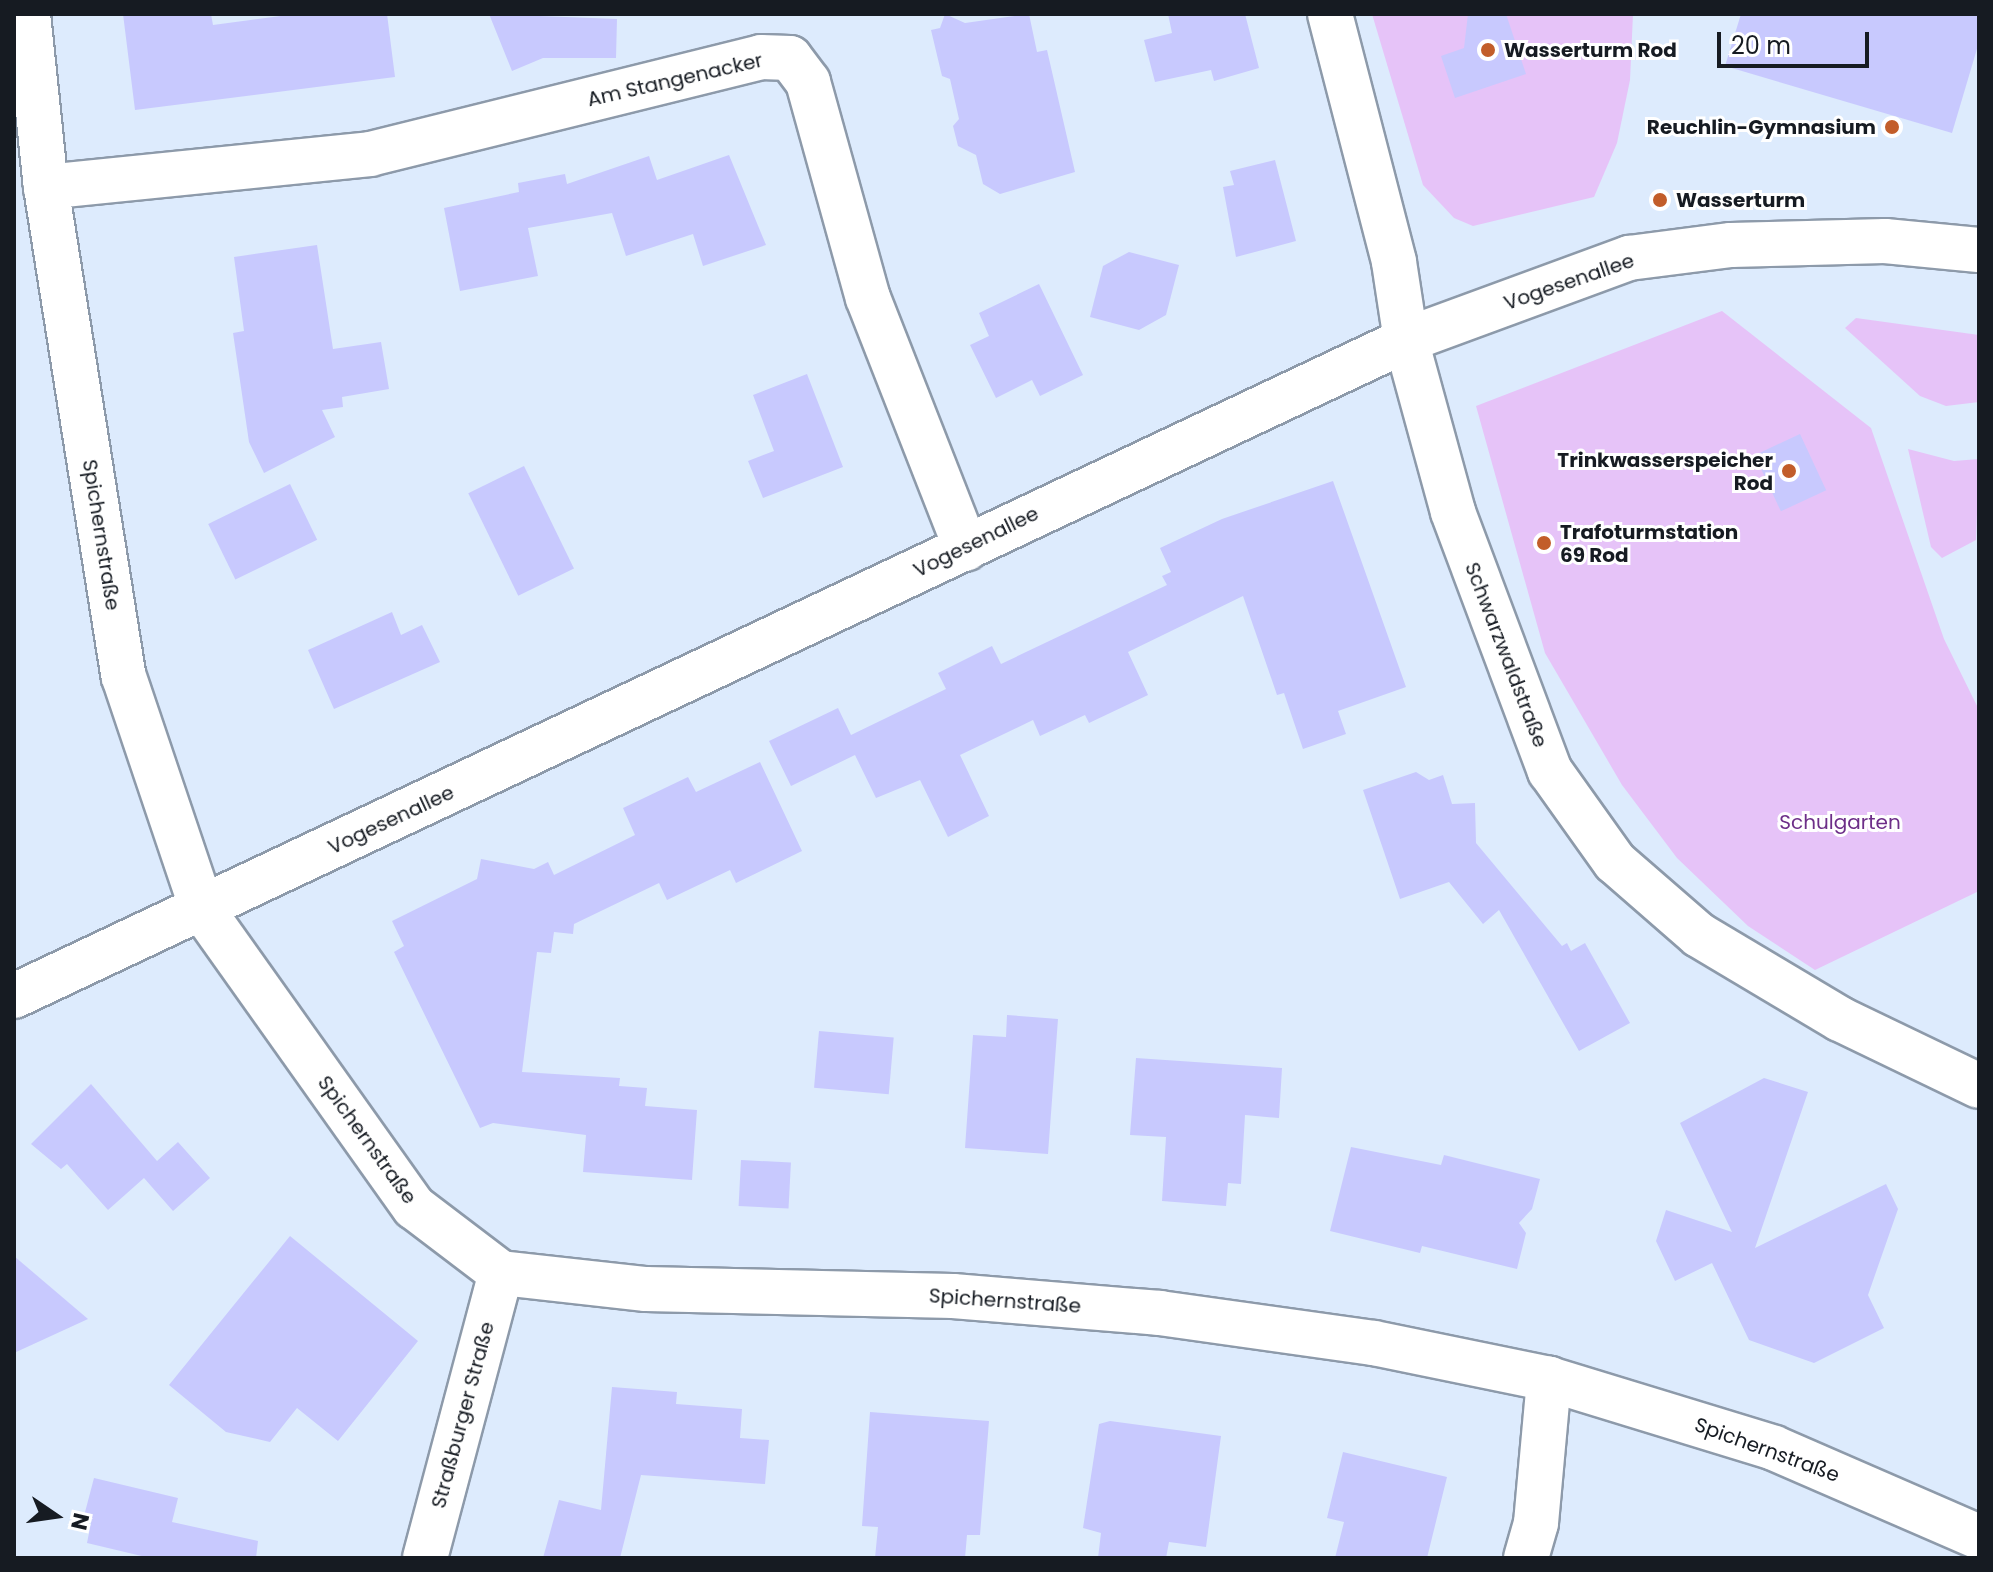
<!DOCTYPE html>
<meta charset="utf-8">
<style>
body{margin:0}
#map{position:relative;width:1993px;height:1572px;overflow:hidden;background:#ddebfd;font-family:Poppins,sans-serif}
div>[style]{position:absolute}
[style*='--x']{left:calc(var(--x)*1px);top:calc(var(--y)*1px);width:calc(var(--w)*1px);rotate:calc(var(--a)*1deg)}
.green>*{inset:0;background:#e6c3f8}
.building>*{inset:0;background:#c8c9fe;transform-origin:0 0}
.roads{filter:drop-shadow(2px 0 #8d9aaa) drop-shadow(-2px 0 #8d9aaa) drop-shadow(0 2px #8d9aaa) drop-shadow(0 -2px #8d9aaa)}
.street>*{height:44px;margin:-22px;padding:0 22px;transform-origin:22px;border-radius:22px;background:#fff}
.dots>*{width:22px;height:22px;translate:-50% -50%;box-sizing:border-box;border:4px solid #fff;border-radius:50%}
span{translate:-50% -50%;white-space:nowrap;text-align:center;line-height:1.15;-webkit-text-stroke:6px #fff;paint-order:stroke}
.poi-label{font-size:20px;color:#161b22;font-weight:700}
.left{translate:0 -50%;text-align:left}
.right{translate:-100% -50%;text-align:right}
.street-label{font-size:20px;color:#161b22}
.park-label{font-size:20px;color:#6d2e88}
.frame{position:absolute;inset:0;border:16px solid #161b22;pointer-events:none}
.north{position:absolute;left:16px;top:1476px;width:80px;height:80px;-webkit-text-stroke:6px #fff;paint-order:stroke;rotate:103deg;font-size:22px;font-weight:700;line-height:32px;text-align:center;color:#161b22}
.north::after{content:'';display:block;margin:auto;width:28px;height:36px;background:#161b22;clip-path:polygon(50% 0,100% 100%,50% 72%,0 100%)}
.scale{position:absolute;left:1717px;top:32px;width:152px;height:36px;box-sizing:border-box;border:4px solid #161b22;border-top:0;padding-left:10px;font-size:24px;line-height:28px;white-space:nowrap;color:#161b22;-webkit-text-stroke:6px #fff;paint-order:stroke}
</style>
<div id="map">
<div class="green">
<i style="clip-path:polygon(1372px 14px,1633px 14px,1630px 80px,1617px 143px,1594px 197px,1473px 226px,1454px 218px,1423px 185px)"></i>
<i style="clip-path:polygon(1722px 311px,1871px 428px,1944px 639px,1979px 710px,1979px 891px,1815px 970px,1748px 926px,1677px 858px,1622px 785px,1545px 653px,1476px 406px)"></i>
<i style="clip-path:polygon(1856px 318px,1979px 335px,1979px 402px,1946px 406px,1920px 396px,1845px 328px)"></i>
<i style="clip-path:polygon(1908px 449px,1954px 461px,1979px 459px,1976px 540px,1942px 558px,1931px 547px)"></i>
</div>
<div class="building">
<i style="clip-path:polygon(123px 14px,211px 14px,213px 25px,296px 14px,387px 14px,395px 77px,135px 110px)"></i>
<i style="clip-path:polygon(489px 14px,617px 19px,616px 58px,543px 58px,512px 71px)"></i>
<i style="clip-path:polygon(945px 14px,965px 23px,1029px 14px,1037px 52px,1047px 50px,1075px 172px,1000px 194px,983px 184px,976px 155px,958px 146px,953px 126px,959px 119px,950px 79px,942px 76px,931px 30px,940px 28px)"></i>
<i style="clip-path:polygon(1168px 14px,1245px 14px,1259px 68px,1214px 81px,1211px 70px,1155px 82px,1144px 40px,1172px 33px)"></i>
<i style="clip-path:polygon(1468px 14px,1506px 14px,1526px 74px,1455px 98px,1441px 56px,1464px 48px)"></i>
<i style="clip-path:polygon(1741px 14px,1979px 14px,1979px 42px,1952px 133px,1725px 66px)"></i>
<i style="clip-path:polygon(729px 155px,766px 245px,703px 266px,693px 234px,626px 256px,612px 213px,528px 228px,538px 276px,460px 291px,444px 208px,519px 192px,518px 183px,565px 174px,567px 184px,649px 156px,657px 180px)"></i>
<i style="clip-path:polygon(1275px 160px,1296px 241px,1236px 257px,1223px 187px,1234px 185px,1230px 171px)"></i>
<i style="clip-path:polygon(317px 245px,333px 349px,381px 342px,389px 389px,342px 397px,343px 407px,322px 410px,335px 437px,264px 473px,249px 442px,233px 333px,244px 331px,234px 257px)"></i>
<i style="clip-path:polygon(1129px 252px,1179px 265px,1166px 315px,1139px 330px,1090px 317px,1103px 266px)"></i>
<i style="clip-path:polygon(1039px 284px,1083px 375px,1040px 396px,1032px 380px,996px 398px,970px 345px,989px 336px,979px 313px)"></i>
<i style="clip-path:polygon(807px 374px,843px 467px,763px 498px,748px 461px,774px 451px,753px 395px)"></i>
<i style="left:1800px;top:434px;width:62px;height:50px;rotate:65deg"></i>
<i style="left:524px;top:466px;width:114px;height:62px;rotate:64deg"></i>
<i style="clip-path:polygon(1333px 481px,1406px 687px,1338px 711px,1346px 734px,1303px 749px,1284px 693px,1277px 695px,1243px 596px,1128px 652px,1148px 695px,1089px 723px,1085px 715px,1040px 736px,1033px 720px,960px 755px,989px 816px,948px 837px,920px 780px,876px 798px,855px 755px,791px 786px,769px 741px,838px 708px,851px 735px,946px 689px,938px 673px,992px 646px,1001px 664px,1167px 585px,1162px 576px,1171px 572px,1160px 548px,1222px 519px)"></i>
<i style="left:290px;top:484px;width:62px;height:91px;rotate:64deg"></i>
<i style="clip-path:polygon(392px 612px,401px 635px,422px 625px,440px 662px,334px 709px,308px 650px)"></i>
<i style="clip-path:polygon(760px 762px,802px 851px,736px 883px,730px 870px,667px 900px,659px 883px,574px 924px,573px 934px,554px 932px,551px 953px,537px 952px,522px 1072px,620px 1078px,619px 1086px,647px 1088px,645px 1106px,697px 1110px,692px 1180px,583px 1172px,586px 1135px,493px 1123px,480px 1128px,394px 952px,404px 946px,392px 921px,477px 879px,481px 859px,534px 869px,548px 862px,554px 875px,635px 835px,623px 808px,688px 777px,696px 792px)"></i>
<i style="clip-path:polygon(1416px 772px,1429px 780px,1443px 775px,1452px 804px,1475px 803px,1476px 843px,1562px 946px,1567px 943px,1571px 951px,1585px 943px,1630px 1023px,1579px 1051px,1499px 910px,1483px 924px,1449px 882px,1400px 899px,1363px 790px)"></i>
<i style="clip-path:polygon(1007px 1015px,1058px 1019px,1048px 1154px,965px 1148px,973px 1035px,1006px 1037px)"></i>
<i style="left:819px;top:1031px;width:75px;height:57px;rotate:5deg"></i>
<i style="clip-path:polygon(1136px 1058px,1282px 1068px,1279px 1118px,1245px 1115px,1241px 1184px,1228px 1183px,1226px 1206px,1162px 1201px,1166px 1137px,1130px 1135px)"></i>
<i style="clip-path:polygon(1764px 1078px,1808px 1092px,1755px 1248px,1886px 1184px,1898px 1209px,1868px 1295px,1884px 1328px,1814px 1363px,1749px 1340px,1712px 1263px,1675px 1281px,1656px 1241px,1666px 1210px,1732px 1232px,1680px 1123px)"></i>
<i style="clip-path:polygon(91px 1084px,157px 1161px,178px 1142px,210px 1178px,173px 1211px,144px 1178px,108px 1210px,67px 1164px,61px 1169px,31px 1144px)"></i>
<i style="clip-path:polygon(1351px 1147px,1441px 1165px,1444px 1155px,1540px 1179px,1532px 1209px,1519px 1223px,1526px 1233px,1517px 1269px,1422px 1246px,1420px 1253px,1330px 1231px)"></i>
<i style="left:741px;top:1160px;width:50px;height:46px;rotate:3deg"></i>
<i style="clip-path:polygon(290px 1236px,418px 1341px,338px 1441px,297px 1408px,270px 1442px,226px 1432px,169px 1385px)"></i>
<i style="clip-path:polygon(14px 1256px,88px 1319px,14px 1353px)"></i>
<i style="clip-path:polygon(612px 1387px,677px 1392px,676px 1404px,742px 1409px,740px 1438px,769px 1440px,765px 1484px,641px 1475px,620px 1558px,543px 1558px,559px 1500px,601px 1510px)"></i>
<i style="clip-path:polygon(870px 1412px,989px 1421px,980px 1535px,967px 1535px,965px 1558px,875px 1558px,878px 1527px,862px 1526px)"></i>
<i style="clip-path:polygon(1110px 1421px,1221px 1436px,1206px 1547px,1169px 1542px,1166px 1558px,1098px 1558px,1101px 1533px,1083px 1528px,1099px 1424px)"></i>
<i style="clip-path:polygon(1343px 1452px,1447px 1477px,1427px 1558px,1335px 1558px,1344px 1522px,1327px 1518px)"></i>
<i style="clip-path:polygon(94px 1478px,178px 1498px,172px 1522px,258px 1541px,256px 1558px,150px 1558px,87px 1543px,92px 1518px,84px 1516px)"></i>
</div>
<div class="roads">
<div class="street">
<i style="--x:28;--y:14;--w:174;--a:84.1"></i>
<i style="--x:46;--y:187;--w:496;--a:81"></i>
<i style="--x:124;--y:677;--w:245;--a:71.4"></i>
<i style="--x:202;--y:909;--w:366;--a:54.6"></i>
<i style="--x:414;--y:1207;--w:109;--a:37.2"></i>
<i style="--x:501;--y:1273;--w:146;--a:6.3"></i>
<i style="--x:646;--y:1289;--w:307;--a:1.3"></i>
<i style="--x:953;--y:1296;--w:208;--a:4.7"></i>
<i style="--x:1160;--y:1313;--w:216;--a:8"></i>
<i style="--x:1374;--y:1343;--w:179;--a:11.6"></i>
<i style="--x:1549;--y:1379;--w:235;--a:17"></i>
<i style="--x:1774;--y:1448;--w:223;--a:23.5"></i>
<i style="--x:1330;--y:14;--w:256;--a:75.5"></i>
<i style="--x:1394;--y:262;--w:79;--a:81.3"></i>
<i style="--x:1406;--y:340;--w:178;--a:74.7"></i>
<i style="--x:1453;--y:512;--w:277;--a:69.5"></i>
<i style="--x:1550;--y:771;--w:112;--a:54.5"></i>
<i style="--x:1615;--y:862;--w:111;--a:41"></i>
<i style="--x:1699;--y:935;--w:164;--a:30.8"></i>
<i style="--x:1840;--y:1019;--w:154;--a:25.7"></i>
<i style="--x:46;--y:187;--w:326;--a:-5.8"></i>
<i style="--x:370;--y:154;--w:403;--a:-13.9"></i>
<i style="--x:761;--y:57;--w:29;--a:2"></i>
<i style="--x:790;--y:58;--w:30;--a:53"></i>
<i style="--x:808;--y:82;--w:224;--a:74.5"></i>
<i style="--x:868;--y:298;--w:269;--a:68.6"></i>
<i style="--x:14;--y:996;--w:1539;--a:-25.23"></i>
<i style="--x:1406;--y:340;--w:238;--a:-20.2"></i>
<i style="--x:1629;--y:258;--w:103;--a:-7.3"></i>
<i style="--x:1731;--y:245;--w:154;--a:-1.5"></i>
<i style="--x:1885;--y:241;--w:94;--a:5.5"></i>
<i style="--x:425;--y:1558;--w:295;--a:-75.1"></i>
<i style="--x:1526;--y:1558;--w:36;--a:-74"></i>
<i style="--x:1536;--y:1523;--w:145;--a:-84.8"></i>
</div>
</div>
<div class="dots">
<i style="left:1488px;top:50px;background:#c25d2a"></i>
<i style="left:1892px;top:127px;background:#c25d2a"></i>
<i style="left:1660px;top:200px;background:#c25d2a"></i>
<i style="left:1789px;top:471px;background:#c25d2a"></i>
<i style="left:1544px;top:543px;background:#c25d2a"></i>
</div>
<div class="poi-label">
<span class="left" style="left:1504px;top:50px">Wasserturm Rod</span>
<span class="right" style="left:1876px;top:127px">Reuchlin-Gymnasium</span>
<span class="left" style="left:1676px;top:200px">Wasserturm</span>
<span class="right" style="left:1773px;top:472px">Trinkwasserspeicher<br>Rod</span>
<span class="left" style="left:1560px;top:544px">Trafoturmstation<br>69 Rod</span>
</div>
<div class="street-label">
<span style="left:675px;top:80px;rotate:-13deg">Am Stangenacker</span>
<span style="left:1569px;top:282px;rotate:-19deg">Vogesenallee</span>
<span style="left:101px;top:535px;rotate:81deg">Spichernstraße</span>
<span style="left:976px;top:542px;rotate:-26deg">Vogesenallee</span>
<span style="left:1506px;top:655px;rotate:69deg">Schwarzwaldstraße</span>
<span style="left:391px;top:820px;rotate:-25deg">Vogesenallee</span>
<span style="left:367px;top:1140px;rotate:54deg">Spichernstraße</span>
<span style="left:1005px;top:1301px;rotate:4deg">Spichernstraße</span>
<span style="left:463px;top:1415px;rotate:-75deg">Straßburger Straße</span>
<span style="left:1767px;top:1450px;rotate:20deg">Spichernstraße</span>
</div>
<div class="park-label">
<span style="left:1840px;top:822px">Schulgarten</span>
</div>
<div class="frame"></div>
<div class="north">N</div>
<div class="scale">20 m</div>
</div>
